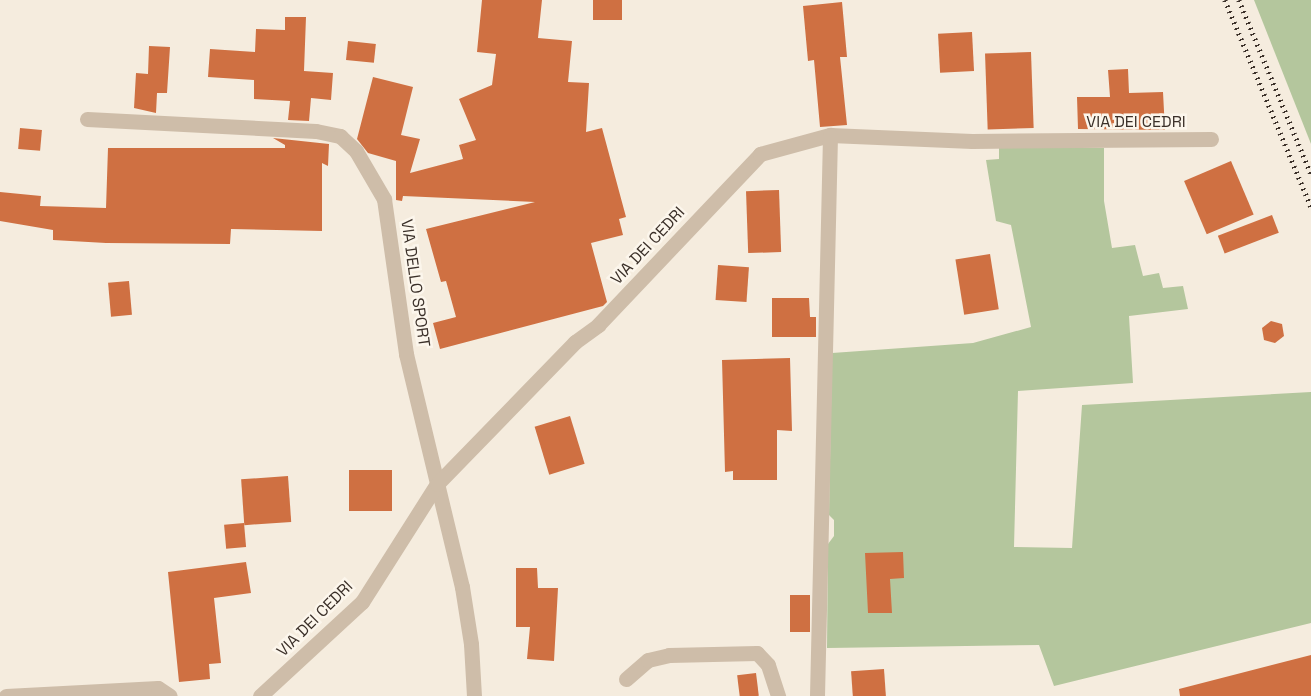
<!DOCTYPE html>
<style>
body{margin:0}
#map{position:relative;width:1311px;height:696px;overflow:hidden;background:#f5ecde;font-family:"Space Grotesk",sans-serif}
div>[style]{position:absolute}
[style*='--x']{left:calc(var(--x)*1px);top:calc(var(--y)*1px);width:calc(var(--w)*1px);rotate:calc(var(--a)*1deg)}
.green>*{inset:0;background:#b4c69d}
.building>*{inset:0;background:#cf7042;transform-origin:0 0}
.minor>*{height:15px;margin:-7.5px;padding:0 7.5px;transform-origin:7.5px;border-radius:7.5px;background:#cebda9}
.rail>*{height:4.5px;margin-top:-2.25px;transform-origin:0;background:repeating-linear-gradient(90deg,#3b3029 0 1.5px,transparent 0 6px)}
span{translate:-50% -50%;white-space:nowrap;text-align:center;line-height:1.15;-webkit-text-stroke:5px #fcf6ec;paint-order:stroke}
.street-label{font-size:16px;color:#3b3029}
</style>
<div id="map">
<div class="green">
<i style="clip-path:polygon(1254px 0,1311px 0,1311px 144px)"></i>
<i style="clip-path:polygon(999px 148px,1104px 148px,1104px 201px,1112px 248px,1135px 245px,1143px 276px,1159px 273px,1163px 288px,1183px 286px,1188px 309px,1129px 316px,1133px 383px,1018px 391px,1014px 547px,1072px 548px,1082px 405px,1311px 392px,1311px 623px,1054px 686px,1039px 645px,827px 648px,828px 544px,834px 536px,834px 520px,829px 515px,832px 353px,973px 343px,1031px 327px,1011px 225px,996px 221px,986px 160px,999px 159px)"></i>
</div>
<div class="building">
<i style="clip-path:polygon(482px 0,542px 0,538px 38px,572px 41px,568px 82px,589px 83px,586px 132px,602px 128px,626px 217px,619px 219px,623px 235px,591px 243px,607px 302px,603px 306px,440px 349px,433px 323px,456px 317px,446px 281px,441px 282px,426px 229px,535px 202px,403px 196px,402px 201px,396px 200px,396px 161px,368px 153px,357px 139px,373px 77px,413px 87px,401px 135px,420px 139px,410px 173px,463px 159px,459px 145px,476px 140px,459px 99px,492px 85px,496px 54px,477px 52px)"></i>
<i style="left:593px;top:0;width:29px;height:20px"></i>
<i style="clip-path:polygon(842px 2px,847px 57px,840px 57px,847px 125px,820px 127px,814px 60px,808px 61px,803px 6px)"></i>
<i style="clip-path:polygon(285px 17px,306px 17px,304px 71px,333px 73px,331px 100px,311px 98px,309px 121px,288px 120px,290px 101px,254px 99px,254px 80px,208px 77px,210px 49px,255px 52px,256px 29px,285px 30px)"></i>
<i style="left:972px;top:32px;width:39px;height:34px;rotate:87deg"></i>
<i style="left:348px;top:41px;width:28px;height:19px;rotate:6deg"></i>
<i style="clip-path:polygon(149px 46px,170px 47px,167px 93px,157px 93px,156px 113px,134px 108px,136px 73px,148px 74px)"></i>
<i style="left:1031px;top:52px;width:76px;height:46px;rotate:88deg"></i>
<i style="clip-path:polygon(1128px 69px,1129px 93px,1163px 92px,1165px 130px,1078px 129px,1077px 97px,1110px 97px,1108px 70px)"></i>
<i style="left:20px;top:128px;width:22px;height:21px;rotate:5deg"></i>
<i style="clip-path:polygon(273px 138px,329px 144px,328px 166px,322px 163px,322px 231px,231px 229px,230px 244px,106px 243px,53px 240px,53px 230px,0 221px,0 192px,41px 196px,40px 206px,106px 208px,108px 148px,285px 148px,285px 145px)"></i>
<i style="left:1231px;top:161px;width:58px;height:51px;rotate:67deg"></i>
<i style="left:779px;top:190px;width:62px;height:33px;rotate:88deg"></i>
<i style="left:1272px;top:215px;width:19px;height:58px;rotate:69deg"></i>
<i style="left:990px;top:254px;width:56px;height:35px;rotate:81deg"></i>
<i style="left:718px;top:265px;width:31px;height:35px;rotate:4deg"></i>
<i style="left:129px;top:281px;width:34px;height:21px;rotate:85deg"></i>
<i style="clip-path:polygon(772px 298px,809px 298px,810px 317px,816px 317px,816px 337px,772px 337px)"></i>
<i style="clip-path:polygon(1271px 321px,1282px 324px,1284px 336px,1275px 343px,1264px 340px,1262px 328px)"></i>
<i style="clip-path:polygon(790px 358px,792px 431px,777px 430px,777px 480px,733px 480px,733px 471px,725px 472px,722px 360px)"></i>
<i style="left:570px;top:416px;width:50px;height:37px;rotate:73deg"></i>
<i style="left:349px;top:470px;width:43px;height:41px"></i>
<i style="left:288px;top:476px;width:46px;height:47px;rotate:86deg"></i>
<i style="left:244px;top:523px;width:24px;height:20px;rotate:85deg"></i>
<i style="clip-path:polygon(903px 552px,904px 578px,890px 579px,892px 613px,868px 613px,865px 553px)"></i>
<i style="clip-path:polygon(246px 562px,251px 593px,214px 598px,221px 663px,209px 664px,210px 679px,179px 682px,168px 572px)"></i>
<i style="clip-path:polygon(516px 568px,537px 568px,538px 588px,558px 588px,554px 661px,527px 659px,530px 627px,516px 627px)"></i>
<i style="left:790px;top:595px;width:20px;height:37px"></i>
<i style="clip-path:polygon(1311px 655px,1311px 696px,1180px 696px,1179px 689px)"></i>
<i style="left:884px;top:669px;width:27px;height:33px;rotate:86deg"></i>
<i style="left:756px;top:673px;width:23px;height:19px;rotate:83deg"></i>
</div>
<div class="minor">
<i style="--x:87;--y:119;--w:229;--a:3"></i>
<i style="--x:316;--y:131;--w:25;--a:12"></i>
<i style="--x:340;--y:136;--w:22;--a:43"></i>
<i style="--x:356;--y:151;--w:56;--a:59.7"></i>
<i style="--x:384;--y:199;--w:157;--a:81.9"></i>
<i style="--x:406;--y:354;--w:240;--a:76.5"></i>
<i style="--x:462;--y:587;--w:58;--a:81"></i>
<i style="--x:471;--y:644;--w:52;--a:86.7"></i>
<i style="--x:626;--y:679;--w:29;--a:-41"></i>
<i style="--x:648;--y:660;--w:22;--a:-13"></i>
<i style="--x:669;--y:655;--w:88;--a:-1.3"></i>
<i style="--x:757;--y:653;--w:16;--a:47"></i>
<i style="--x:768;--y:665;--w:33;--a:72"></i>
<i style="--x:6;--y:696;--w:152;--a:-3"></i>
<i style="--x:158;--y:688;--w:14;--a:34"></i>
<i style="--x:260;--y:696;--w:139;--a:-42.7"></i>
<i style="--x:362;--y:602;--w:140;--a:-57.6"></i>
<i style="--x:437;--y:484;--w:198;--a:-45.8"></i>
<i style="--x:575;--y:342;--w:29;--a:-36"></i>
<i style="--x:598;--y:325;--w:236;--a:-46.5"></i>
<i style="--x:760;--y:154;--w:73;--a:-15.2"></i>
<i style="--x:830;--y:135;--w:142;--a:2.4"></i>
<i style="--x:972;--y:141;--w:239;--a:-0.5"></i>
<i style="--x:817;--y:696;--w:561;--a:-88.67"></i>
</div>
<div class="rail">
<i style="--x:1225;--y:0;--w:224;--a:67.4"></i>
<i style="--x:1239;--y:0;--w:188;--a:67.5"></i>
</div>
<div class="street-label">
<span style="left:1136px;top:122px">VIA DEI CEDRI</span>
<span style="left:648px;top:246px;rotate:-47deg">VIA DEI CEDRI</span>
<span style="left:415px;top:283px;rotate:82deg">VIA DELLO SPORT</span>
<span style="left:315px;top:619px;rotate:-45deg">VIA DEI CEDRI</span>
</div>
</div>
